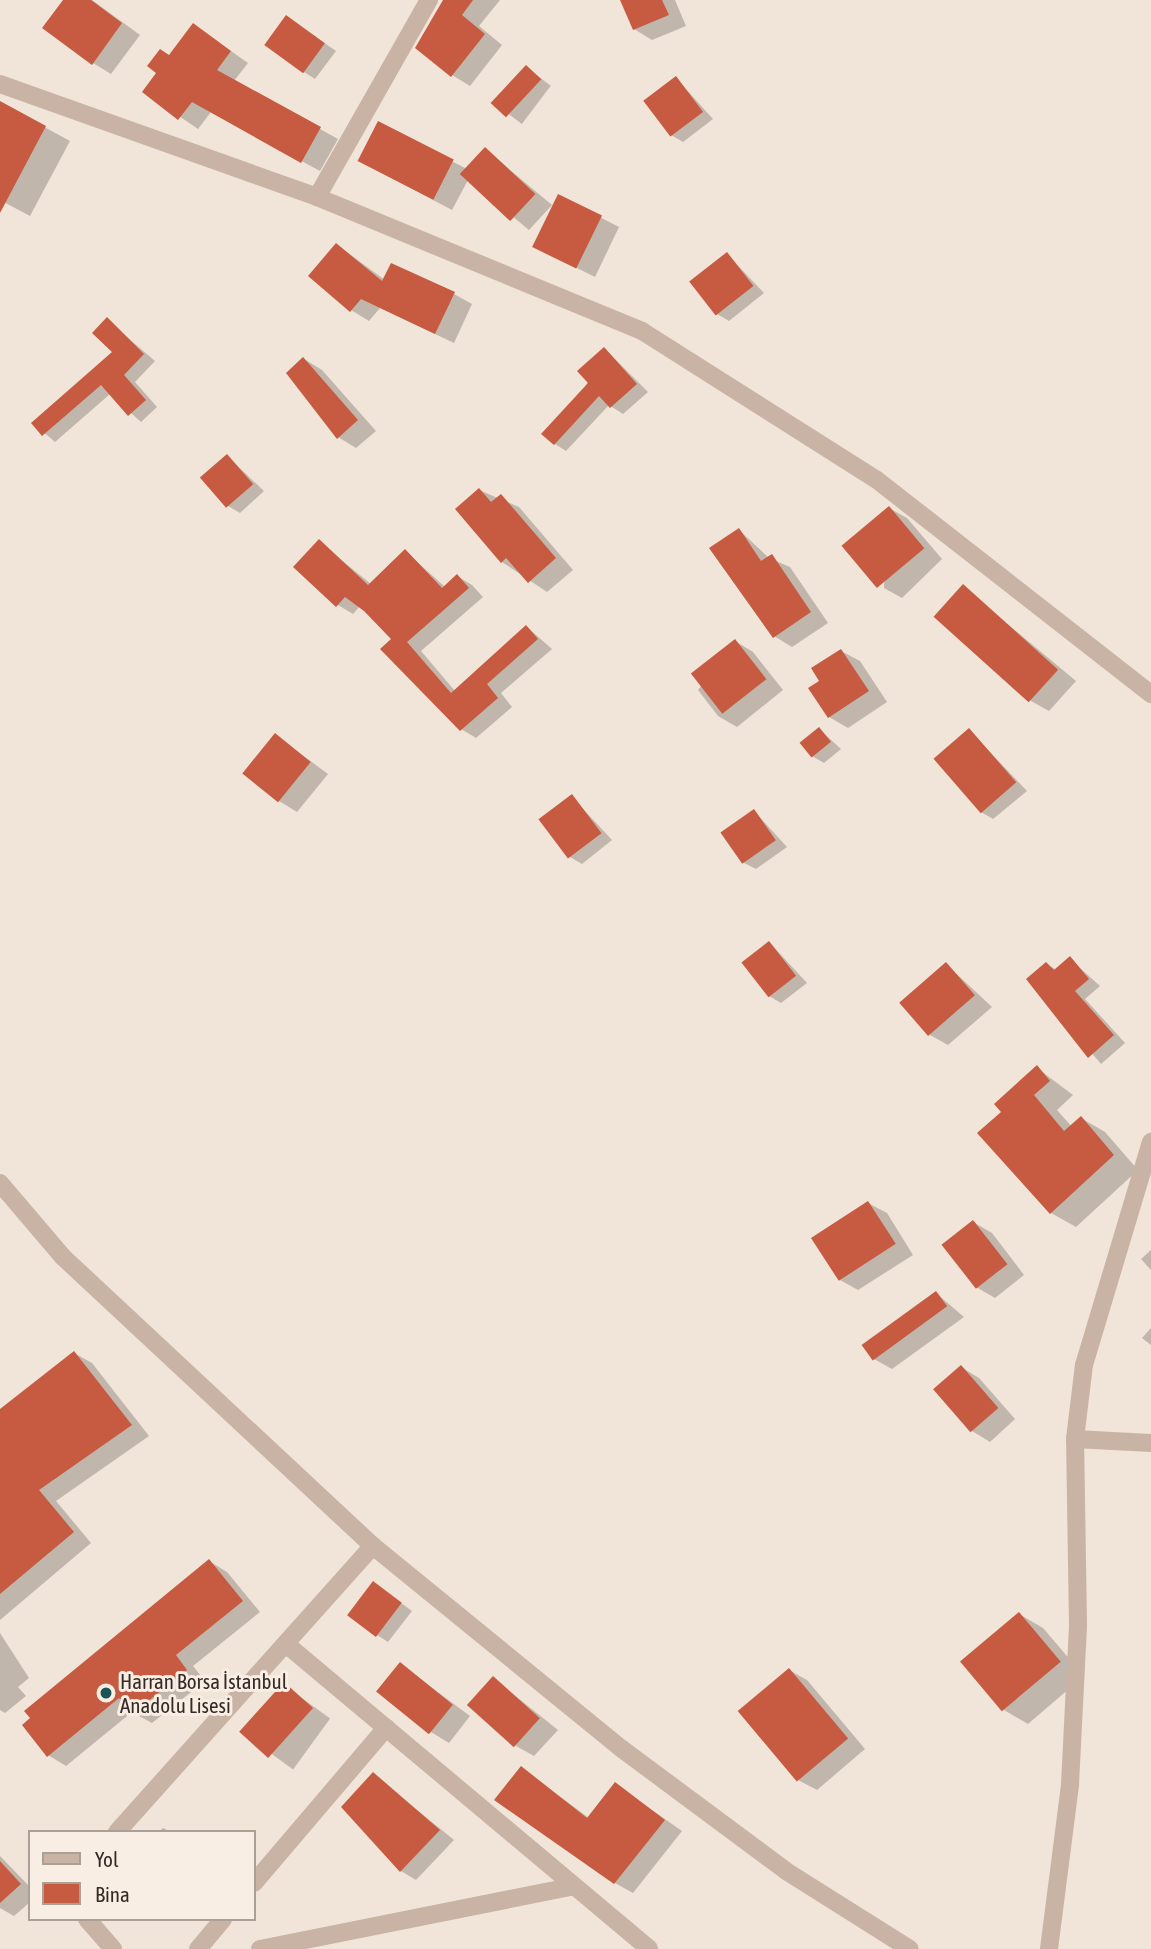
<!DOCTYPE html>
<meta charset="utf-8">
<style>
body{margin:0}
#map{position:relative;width:1151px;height:1949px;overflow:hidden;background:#f1e4d8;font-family:"Asap Condensed",sans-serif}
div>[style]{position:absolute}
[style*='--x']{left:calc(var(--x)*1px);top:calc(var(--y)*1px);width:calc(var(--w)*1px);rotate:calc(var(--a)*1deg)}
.shadow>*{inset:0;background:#0003;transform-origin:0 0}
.building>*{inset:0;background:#c65b41;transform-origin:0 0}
.minor>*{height:18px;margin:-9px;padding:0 9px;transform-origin:9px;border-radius:9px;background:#c9b3a4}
.dots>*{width:19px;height:19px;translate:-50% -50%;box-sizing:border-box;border:4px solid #f9eee4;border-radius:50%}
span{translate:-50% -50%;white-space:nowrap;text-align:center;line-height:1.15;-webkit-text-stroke:6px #f9eee4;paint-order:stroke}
.poi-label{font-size:21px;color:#342a26}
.left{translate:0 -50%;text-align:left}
.legend{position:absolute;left:28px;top:1830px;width:228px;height:91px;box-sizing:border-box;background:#f9eee4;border:2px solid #aaa098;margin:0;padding:9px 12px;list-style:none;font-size:21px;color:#342a26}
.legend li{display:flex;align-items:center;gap:14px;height:35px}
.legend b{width:35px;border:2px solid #aaa098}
</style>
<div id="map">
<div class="shadow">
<i style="clip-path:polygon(65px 0,92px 0,140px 35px,111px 74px,93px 63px)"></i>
<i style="clip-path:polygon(445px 0,500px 0,479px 26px,502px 45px,470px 86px,452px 75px)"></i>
<i style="clip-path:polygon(622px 0,675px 0,686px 26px,652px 40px,634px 29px)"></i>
<i style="clip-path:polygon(287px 17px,336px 51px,315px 79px,304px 72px)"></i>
<i style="clip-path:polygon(194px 25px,248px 63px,234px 81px,338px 139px,320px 171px,211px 112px,198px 129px,144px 92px)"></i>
<i style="left:526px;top:67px;width:31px;height:48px;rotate:37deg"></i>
<i style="clip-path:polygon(676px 78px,713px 119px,683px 142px,671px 135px)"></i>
<i style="clip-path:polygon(0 103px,70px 141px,30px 216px,0 200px)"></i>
<i style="clip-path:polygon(378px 123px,467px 169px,485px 149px,552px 205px,529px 230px,468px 180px,452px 210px,378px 171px)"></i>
<i style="clip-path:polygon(559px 196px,619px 227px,595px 277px,553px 256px)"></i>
<i style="clip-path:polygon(337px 245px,385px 280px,454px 294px,472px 304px,454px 343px,380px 308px,369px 321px,351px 310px)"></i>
<i style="clip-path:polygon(727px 254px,764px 293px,729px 321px,717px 314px)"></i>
<i style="clip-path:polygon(107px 320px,155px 361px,135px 382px,157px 407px,141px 422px,110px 394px,55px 442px,33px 423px,114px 352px)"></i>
<i style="clip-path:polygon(605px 349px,648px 392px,623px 414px,609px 405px,566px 451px,555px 444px)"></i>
<i style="clip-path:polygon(304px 359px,322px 370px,376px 431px,356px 448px,338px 437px)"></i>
<i style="clip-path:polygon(227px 456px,264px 491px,240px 513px,228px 506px)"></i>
<i style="clip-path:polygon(479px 490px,519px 507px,573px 570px,547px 592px,502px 562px)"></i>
<i style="clip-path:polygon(889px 508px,907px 518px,942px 559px,902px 598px,884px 588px)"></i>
<i style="clip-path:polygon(739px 530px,769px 558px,790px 567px,828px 623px,792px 647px,774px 636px)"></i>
<i style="clip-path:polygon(319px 542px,371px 584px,405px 551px,445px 587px,457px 576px,472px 585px,483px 597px,421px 651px,455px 691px,527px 627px,552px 649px,501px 693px,512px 707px,476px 738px,461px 729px,394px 639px,360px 606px,353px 614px,338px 605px,296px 567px)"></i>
<i style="clip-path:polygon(963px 587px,1076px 681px,1049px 711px,1031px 701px)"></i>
<i style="clip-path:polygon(735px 641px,753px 652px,783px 690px,737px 727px,718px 716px,698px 690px)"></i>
<i style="clip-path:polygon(841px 651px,860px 661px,887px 702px,848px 728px,829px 717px,822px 681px)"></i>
<i style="clip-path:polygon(819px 729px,841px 749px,824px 763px,812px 756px)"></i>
<i style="clip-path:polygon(969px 730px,1027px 791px,993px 819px,981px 812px)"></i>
<i style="clip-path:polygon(275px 735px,328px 774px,297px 812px,279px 801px)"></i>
<i style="clip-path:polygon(572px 797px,612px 840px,582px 864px,570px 857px)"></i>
<i style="clip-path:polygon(754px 811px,787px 847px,756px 869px,744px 863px)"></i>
<i style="clip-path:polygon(770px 943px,807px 983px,781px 1003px,769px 996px)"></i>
<i style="clip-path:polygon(1070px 959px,1100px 986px,1085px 999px,1125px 1043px,1101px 1064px,1029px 979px,1046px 964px,1057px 970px)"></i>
<i style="clip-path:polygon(946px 964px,992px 1007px,948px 1045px,930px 1035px)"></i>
<i style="clip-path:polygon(1037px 1068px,1073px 1095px,1057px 1110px,1072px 1127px,1081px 1118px,1105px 1132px,1138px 1170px,1076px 1227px,1051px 1213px,1004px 1113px)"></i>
<i style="clip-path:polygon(868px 1203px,887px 1213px,913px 1255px,858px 1290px,840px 1280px)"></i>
<i style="clip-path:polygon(973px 1222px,992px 1233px,1024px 1275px,995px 1298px,976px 1287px,944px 1245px)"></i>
<i style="clip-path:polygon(1151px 1250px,1151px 1270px,1141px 1259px)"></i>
<i style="clip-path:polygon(936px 1293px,964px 1317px,892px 1369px,874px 1359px)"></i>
<i style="clip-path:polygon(1151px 1328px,1151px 1345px,1142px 1338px)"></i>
<i style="clip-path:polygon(74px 1353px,92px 1363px,149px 1436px,56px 1501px,91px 1543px,0 1620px,0 1414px)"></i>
<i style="clip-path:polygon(961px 1367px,979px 1378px,1015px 1419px,990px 1442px,972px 1431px,935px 1389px)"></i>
<i style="clip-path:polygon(209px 1561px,227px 1572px,260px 1612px,193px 1666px,205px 1681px,152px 1723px,132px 1712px,66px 1766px,48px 1755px)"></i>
<i style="clip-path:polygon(374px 1583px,412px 1611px,388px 1642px,377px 1635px)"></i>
<i style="clip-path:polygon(1019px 1614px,1043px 1628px,1084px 1676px,1028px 1724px,1004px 1710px)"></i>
<i style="clip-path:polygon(0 1633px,29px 1678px,18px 1687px,26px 1696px,5px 1713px,0 1710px)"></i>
<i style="clip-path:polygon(400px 1664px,470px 1716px,449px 1743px,431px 1732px)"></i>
<i style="clip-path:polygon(789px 1670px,807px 1680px,865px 1749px,817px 1790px,798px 1780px)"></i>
<i style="clip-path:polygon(493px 1678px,558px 1730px,534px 1756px,516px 1746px)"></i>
<i style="left:284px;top:1685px;width:57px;height:63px;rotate:36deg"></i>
<i style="clip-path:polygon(521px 1768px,589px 1818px,615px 1784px,682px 1831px,633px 1893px,615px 1883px)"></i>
<i style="clip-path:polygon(373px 1774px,454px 1840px,416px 1880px,401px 1871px)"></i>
<i style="clip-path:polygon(163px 1828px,171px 1832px,159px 1832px)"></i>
<i style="clip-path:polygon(0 1856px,30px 1887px,30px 1902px,14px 1916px,0 1908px)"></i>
</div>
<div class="building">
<i style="clip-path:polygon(63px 0,91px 0,122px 23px,92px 65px,42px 28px)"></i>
<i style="clip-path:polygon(443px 0,473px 0,462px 15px,485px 34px,451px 77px,415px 48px)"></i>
<i style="clip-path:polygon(620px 0,662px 0,669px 15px,633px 30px)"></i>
<i style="left:286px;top:15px;width:48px;height:37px;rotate:36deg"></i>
<i style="clip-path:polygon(193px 23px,231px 51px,217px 70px,321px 127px,301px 163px,192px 102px,178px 120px,142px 92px,156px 73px,147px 66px,160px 49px,169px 55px)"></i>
<i style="left:526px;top:65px;width:21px;height:52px;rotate:43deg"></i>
<i style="left:676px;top:76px;width:45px;height:41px;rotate:53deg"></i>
<i style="clip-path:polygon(0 101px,46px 126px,0 213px)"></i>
<i style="left:378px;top:121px;width:85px;height:45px;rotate:27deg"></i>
<i style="left:485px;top:147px;width:69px;height:37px;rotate:43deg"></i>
<i style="left:558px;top:194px;width:49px;height:59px;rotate:26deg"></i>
<i style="clip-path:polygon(336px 243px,382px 281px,391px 263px,455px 292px,435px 334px,361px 299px,350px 312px,308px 276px)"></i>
<i style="left:727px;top:252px;width:43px;height:48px;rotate:52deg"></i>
<i style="clip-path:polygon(107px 317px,144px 354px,124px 375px,146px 400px,128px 416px,101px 385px,42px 436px,31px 423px,112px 352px,92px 333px)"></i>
<i style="clip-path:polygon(604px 347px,637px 384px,610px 408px,599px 396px,554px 445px,541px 434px,588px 383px,577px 371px)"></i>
<i style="clip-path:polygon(303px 357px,358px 420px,337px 439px,286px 373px)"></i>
<i style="left:227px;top:454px;width:40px;height:36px;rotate:49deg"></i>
<i style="clip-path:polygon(479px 488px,491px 502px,501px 494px,556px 558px,528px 583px,506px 558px,501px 563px,455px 509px)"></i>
<i style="left:889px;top:506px;width:55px;height:62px;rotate:50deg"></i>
<i style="clip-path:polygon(739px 528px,761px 561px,772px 554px,811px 612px,773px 638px,709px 548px)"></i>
<i style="clip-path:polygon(319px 539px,368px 585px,405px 549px,442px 588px,457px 574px,469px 588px,407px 642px,451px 693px,526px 625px,538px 639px,487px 684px,498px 698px,460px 731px,380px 649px,391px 639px,364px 611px,345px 597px,336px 607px,293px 567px)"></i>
<i style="left:963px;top:584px;width:128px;height:44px;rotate:42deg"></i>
<i style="left:735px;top:639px;width:51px;height:56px;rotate:52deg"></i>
<i style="clip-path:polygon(841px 649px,869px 691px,828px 718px,808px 688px,819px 681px,811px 668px)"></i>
<i style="left:819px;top:727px;width:19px;height:25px;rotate:51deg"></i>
<i style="left:969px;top:728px;width:72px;height:47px;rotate:49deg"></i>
<i style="left:275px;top:733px;width:46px;height:52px;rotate:39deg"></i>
<i style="left:572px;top:794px;width:49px;height:42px;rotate:53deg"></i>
<i style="left:754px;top:809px;width:38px;height:41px;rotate:55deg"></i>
<i style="left:769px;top:941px;width:44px;height:35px;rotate:52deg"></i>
<i style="clip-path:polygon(1070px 956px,1089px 979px,1075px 991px,1114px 1035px,1088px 1058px,1026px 979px,1046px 962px,1054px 970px)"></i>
<i style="left:946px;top:962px;width:44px;height:62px;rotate:49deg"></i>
<i style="clip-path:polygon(1037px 1065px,1050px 1081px,1034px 1095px,1064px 1131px,1081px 1116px,1114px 1155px,1050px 1214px,977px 1133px,1001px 1112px,994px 1104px)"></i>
<i style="left:868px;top:1201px;width:51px;height:68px;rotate:57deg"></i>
<i style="left:973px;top:1220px;width:56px;height:40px;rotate:52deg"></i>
<i style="left:936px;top:1291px;width:19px;height:92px;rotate:54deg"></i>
<i style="clip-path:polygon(74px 1351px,132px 1425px,39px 1490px,74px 1532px,0 1594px,0 1409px)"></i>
<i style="left:961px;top:1365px;width:57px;height:37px;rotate:49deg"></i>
<i style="clip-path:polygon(209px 1559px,243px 1601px,176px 1655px,187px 1670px,132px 1714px,119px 1698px,47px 1757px,22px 1725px,30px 1718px,24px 1711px)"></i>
<i style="left:373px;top:1581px;width:36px;height:43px;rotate:37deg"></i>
<i style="left:1019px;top:1612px;width:65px;height:77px;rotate:50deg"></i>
<i style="left:400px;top:1662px;width:68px;height:38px;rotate:39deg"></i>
<i style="left:789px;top:1668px;width:92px;height:67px;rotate:50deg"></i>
<i style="left:493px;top:1676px;width:63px;height:39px;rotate:42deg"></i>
<i style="left:284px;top:1682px;width:39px;height:67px;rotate:42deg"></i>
<i style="clip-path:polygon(521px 1766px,587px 1818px,615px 1782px,665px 1820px,614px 1884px,494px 1800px)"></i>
<i style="clip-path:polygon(373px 1772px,440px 1830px,400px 1872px,341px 1807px)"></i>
<i style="clip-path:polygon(0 1861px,21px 1884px,0 1903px)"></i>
</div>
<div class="minor">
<i style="--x:0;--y:84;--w:337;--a:19.6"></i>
<i style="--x:317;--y:197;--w:352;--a:22.4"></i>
<i style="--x:642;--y:331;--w:278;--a:32.4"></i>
<i style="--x:877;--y:480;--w:348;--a:38"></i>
<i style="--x:317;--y:197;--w:227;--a:-60.4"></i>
<i style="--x:0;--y:1183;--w:97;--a:49.6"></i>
<i style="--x:63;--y:1257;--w:424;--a:43"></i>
<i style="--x:373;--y:1546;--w:321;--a:39.2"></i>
<i style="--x:622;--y:1749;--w:204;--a:36.6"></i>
<i style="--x:786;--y:1871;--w:146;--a:32.2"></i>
<i style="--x:1075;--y:1439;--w:76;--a:3"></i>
<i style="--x:286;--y:1644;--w:474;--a:40"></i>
<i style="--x:117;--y:1832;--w:384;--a:-48.2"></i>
<i style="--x:254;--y:1883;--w:204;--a:-49.6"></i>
<i style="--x:87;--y:1919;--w:40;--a:49"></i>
<i style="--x:198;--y:1949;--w:39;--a:-50"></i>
<i style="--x:260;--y:1949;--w:320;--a:-11.3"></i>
<i style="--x:1049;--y:1949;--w:166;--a:-82.7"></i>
<i style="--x:1070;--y:1784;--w:158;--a:-87.1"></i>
<i style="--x:1078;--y:1626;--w:187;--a:-90.9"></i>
<i style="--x:1075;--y:1439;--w:75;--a:-83.1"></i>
<i style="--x:1084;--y:1365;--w:233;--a:-73.3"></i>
</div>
<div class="dots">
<i style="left:106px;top:1693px;background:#1c5455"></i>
</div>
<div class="poi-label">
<span class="left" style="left:120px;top:1693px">Harran Borsa İstanbul<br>Anadolu Lisesi</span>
</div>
<ul class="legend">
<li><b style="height:9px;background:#c9b3a4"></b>Yol</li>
<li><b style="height:19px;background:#c65b41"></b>Bina</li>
</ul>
</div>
